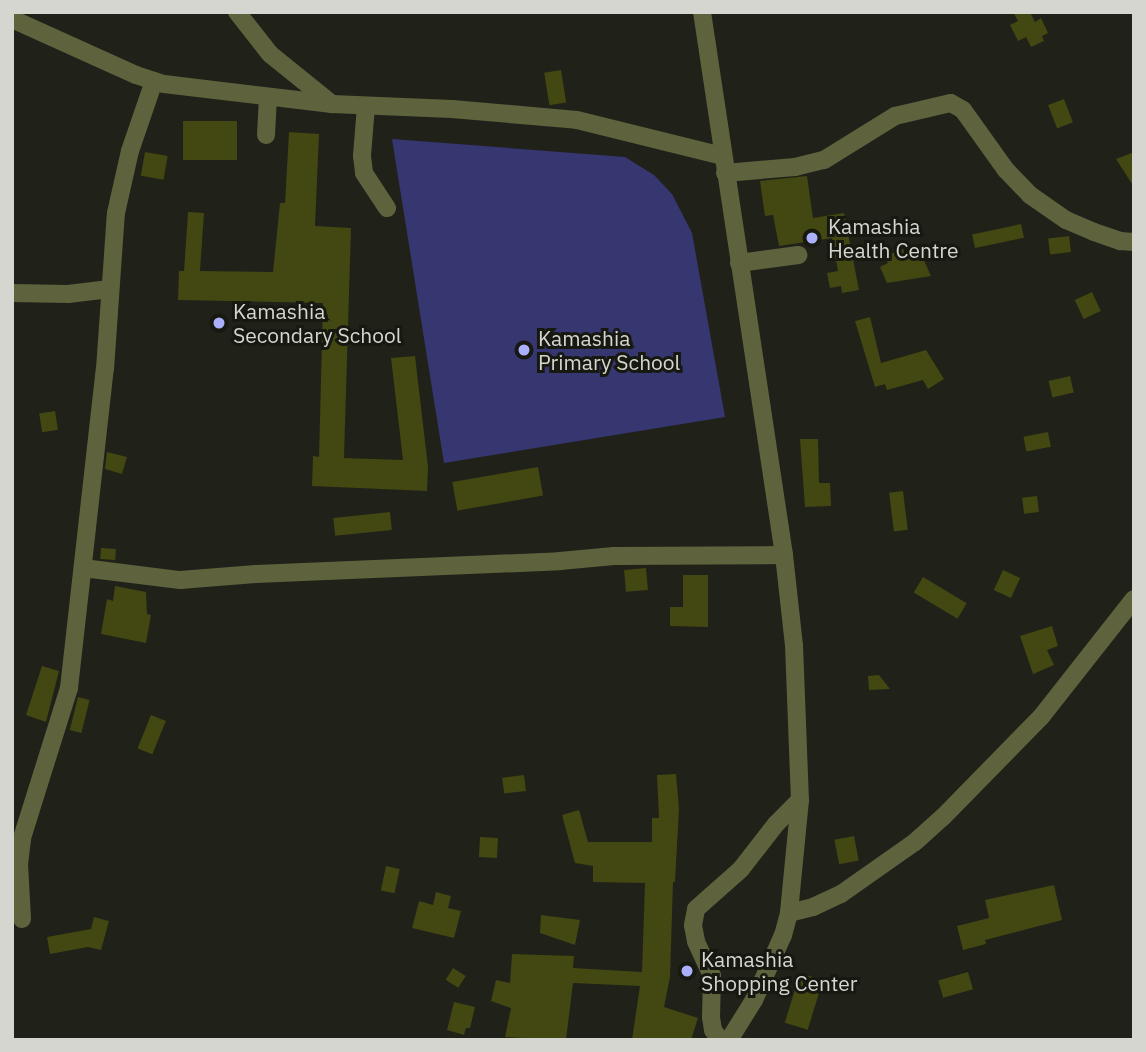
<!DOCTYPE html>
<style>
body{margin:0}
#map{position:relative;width:1146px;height:1052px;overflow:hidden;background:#202119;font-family:"IBM Plex Sans",sans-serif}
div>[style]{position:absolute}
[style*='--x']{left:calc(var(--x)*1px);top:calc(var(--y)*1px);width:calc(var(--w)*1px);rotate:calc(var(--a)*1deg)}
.green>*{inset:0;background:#363671}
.building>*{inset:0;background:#434711;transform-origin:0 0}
.minor>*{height:18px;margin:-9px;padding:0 9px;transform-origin:9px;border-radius:9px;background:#5e633d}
.dots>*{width:19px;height:19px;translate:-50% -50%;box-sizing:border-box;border:4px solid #171810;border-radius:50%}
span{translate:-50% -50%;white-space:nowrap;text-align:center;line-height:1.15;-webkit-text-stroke:6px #171810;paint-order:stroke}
.poi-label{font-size:21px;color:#d5d6d0}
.left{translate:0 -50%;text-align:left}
.frame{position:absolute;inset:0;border:14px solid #d5d6d0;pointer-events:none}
</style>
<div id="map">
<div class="green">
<i style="clip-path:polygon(392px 139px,625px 157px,654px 175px,672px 194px,692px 233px,725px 417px,444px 463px)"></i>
</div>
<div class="building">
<i style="clip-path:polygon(1013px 12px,1030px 12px,1035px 22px,1041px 18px,1048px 33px,1042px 36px,1044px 41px,1031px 47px,1026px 37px,1018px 41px,1010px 25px,1018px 21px)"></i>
<i style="left:561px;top:70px;width:33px;height:17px;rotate:81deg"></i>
<i style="left:1064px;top:99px;width:25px;height:17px;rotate:69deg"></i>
<i style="left:183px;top:121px;width:54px;height:39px"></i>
<i style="clip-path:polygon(289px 132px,319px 134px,315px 226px,351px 228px,344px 458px,403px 460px,391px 358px,415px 356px,428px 467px,427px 491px,312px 486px,313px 456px,319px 457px,323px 303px,178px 300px,179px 271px,184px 271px,188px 212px,204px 213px,200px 271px,273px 272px,280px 203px,285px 203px)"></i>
<i style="left:145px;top:152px;width:23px;height:24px;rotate:10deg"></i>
<i style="clip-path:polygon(1134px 152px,1134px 187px,1116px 159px)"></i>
<i style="clip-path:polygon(807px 176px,813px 218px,844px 213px,859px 290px,842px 293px,841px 286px,830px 288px,827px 273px,838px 271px,832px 238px,779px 246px,773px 215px,765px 216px,760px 181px)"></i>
<i style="left:1021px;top:224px;width:14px;height:50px;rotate:78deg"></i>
<i style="left:1069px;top:236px;width:16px;height:21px;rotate:83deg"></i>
<i style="clip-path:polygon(903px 249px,906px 257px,915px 253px,917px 258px,922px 256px,931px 276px,887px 283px,880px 267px,888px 263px,885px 256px)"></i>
<i style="left:1092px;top:292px;width:21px;height:19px;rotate:65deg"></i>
<i style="clip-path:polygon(870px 317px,881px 363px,926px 350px,944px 379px,928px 389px,923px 380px,887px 390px,885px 384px,875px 387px,855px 321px)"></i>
<i style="left:1070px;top:376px;width:17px;height:22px;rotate:77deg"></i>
<i style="left:55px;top:411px;width:19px;height:16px;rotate:81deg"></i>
<i style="left:1048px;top:432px;width:15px;height:25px;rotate:79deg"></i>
<i style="clip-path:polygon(800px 439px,818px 439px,819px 483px,830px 483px,831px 506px,805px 507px)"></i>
<i style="clip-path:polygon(107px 452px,127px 457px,122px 474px,105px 469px)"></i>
<i style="left:538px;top:467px;width:29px;height:87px;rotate:80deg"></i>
<i style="left:903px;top:491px;width:39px;height:14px;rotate:83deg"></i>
<i style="left:1037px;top:496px;width:16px;height:15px;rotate:83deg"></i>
<i style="left:390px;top:512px;width:18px;height:57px;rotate:84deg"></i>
<i style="left:101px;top:548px;width:15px;height:11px;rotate:4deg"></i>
<i style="left:646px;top:568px;width:22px;height:22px;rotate:85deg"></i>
<i style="left:1003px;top:570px;width:19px;height:22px;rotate:25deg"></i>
<i style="clip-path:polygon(683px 575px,708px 575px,708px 627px,670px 626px,670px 607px,683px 607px)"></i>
<i style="left:923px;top:577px;width:51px;height:18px;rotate:31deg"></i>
<i style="clip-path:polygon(115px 586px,146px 592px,147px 614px,151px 615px,146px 643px,101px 634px,107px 599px,113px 601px)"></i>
<i style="clip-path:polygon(1052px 626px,1058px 646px,1047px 650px,1054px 665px,1033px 674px,1020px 636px)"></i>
<i style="clip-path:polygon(42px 666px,59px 671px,46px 722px,26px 715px)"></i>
<i style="clip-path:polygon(879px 675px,890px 689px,869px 690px,868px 676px)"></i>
<i style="left:78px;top:697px;width:12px;height:34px;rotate:14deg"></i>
<i style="left:151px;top:715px;width:16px;height:36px;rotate:22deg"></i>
<i style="clip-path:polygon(676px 774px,679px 809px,675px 882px,673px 882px,670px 977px,664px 1007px,698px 1018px,691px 1040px,632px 1040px,640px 986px,573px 983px,566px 1040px,505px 1037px,511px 1008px,491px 1001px,496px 980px,510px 983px,512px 954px,574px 956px,573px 968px,642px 972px,645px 883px,593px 882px,593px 866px,575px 863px,562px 815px,579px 810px,588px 842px,652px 842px,652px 818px,659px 818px,657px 775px)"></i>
<i style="left:524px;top:775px;width:16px;height:22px;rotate:83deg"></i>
<i style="left:854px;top:836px;width:25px;height:20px;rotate:79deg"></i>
<i style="left:480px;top:837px;width:18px;height:20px;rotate:3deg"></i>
<i style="left:386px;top:866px;width:14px;height:25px;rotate:12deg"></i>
<i style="clip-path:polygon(1054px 885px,1062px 920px,985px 940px,986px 944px,963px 950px,957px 926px,989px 918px,985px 900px)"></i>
<i style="clip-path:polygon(436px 892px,451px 896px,448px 908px,461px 911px,454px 938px,412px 928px,419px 901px,433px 905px)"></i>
<i style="clip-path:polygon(541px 915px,580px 920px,575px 945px,540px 933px)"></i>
<i style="clip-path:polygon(94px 917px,109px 921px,101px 950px,88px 947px,50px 954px,47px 937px,91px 929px)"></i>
<i style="left:453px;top:968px;width:15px;height:14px;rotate:32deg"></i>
<i style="left:968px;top:972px;width:18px;height:31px;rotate:74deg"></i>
<i style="left:800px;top:973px;width:24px;height:52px;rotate:17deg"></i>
<i style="clip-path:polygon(454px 1002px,475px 1007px,470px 1028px,466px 1028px,464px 1035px,447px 1030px)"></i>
</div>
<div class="minor">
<i style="--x:237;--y:12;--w:53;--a:51.8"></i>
<i style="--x:270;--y:54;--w:80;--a:38.9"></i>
<i style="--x:702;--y:12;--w:549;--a:81.41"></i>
<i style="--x:784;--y:555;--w:91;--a:83.7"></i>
<i style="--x:794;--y:645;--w:155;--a:87.8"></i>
<i style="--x:800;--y:800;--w:114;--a:95.6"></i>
<i style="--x:789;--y:913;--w:23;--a:105"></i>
<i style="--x:783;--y:935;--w:71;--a:114"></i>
<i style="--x:754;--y:1000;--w:47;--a:122"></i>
<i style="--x:12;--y:19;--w:136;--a:24.3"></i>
<i style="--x:136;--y:75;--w:29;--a:18"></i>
<i style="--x:164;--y:84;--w:169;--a:6.8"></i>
<i style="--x:332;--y:104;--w:120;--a:2.4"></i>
<i style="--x:452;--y:109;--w:125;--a:5"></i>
<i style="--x:577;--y:120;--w:150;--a:13.9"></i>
<i style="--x:366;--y:106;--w:50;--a:94.6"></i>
<i style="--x:362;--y:156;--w:17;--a:83"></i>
<i style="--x:364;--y:173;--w:42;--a:56.7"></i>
<i style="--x:266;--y:135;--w:37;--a:-87"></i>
<i style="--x:725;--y:173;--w:70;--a:-4.9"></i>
<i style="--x:795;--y:167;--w:30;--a:-14"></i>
<i style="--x:824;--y:160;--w:84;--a:-31.8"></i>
<i style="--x:895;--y:116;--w:57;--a:-13.1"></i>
<i style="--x:951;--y:103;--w:14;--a:30"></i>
<i style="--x:963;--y:110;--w:74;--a:54.4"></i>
<i style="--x:1006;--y:170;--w:35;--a:46"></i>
<i style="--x:1030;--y:195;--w:44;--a:34.8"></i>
<i style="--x:1066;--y:220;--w:30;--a:23"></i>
<i style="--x:1094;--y:232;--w:28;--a:19"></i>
<i style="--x:1120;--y:241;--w:14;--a:4"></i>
<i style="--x:739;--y:263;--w:60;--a:-7.7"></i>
<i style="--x:12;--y:293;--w:56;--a:1"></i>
<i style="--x:68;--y:294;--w:42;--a:-6.8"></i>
<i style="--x:83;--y:568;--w:98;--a:7.1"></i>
<i style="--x:180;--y:580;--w:76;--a:-4.5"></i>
<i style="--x:256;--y:574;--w:304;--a:-2.4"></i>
<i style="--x:560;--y:561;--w:54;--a:-5.3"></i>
<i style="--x:614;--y:556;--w:170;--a:-0.3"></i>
<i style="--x:789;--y:913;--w:25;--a:-14"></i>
<i style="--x:813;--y:907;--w:31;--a:-25"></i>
<i style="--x:841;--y:894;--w:90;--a:-35.1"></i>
<i style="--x:915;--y:842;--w:38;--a:-42"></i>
<i style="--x:943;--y:817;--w:140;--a:-45.6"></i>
<i style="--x:1041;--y:717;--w:150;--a:-51.8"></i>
<i style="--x:22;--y:919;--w:55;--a:-93.1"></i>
<i style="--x:19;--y:864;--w:26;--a:-83"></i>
<i style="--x:22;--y:838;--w:157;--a:-72.6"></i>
<i style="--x:69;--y:688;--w:321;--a:-83.6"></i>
<i style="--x:105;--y:369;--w:156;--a:-86"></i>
<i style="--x:116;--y:213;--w:64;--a:-77.3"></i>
<i style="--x:130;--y:151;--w:74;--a:-71.1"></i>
<i style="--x:720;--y:1040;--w:12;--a:-125"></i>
<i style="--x:713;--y:1030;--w:13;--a:-99"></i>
<i style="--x:711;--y:1017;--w:41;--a:-88.6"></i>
<i style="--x:712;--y:976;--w:38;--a:-115"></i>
<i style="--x:696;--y:941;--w:16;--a:-101"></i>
<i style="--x:693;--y:925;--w:16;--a:-79"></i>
<i style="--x:696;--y:909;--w:60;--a:-41.6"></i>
<i style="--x:741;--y:869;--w:57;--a:-52.1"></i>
<i style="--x:776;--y:824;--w:34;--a:-45"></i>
</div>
<div class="dots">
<i style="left:812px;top:238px;background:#aab0fb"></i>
<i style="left:219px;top:323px;background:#aab0fb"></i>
<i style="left:524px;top:350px;background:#aab0fb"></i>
<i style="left:687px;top:971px;background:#aab0fb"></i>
</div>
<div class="poi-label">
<span class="left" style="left:828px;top:238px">Kamashia<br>Health Centre</span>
<span class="left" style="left:233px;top:323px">Kamashia<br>Secondary School</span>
<span class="left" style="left:538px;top:350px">Kamashia<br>Primary School</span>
<span class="left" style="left:701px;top:971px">Kamashia<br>Shopping Center</span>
</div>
<div class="frame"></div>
</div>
